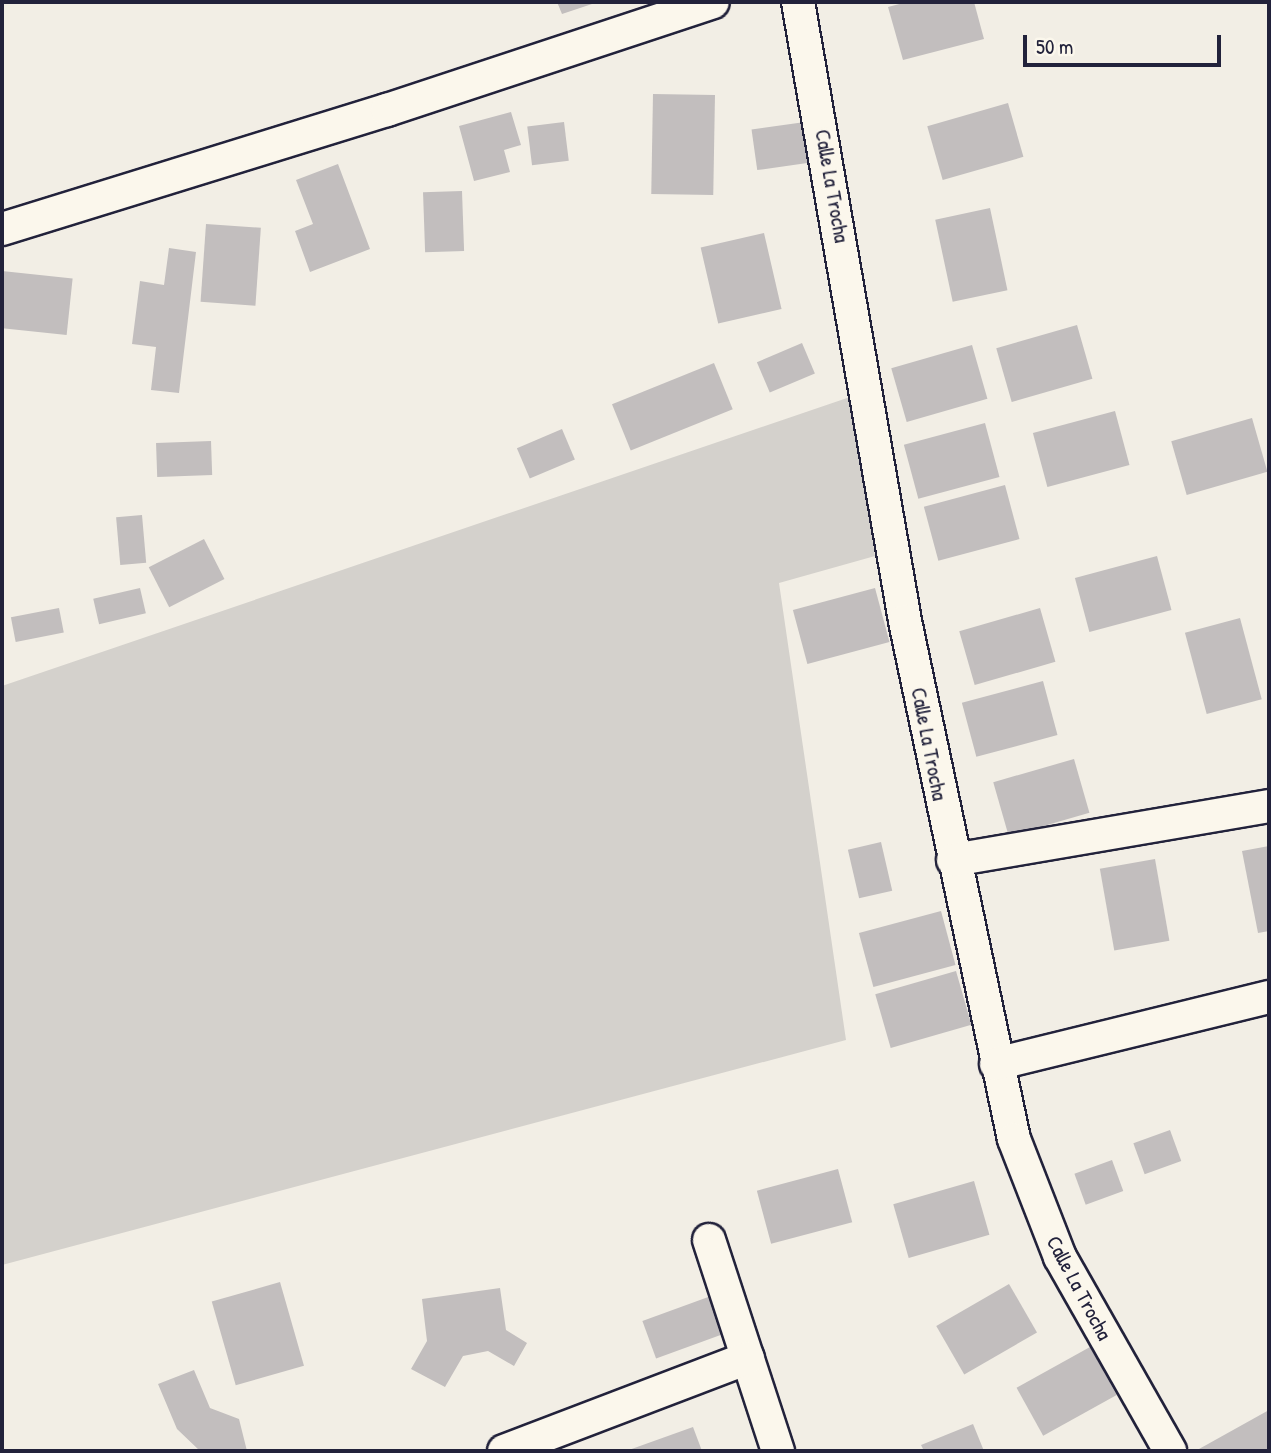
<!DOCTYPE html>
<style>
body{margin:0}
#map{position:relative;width:1271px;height:1453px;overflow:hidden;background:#f2eee5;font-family:"Patrick Hand",sans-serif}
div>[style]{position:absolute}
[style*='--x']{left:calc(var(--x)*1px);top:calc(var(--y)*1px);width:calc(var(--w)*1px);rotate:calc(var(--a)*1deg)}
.green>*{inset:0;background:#d4d1cc}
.building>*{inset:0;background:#c2bebe;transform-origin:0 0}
.roads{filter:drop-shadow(2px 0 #22223b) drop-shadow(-2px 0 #22223b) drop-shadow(0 2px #22223b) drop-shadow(0 -2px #22223b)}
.minor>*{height:32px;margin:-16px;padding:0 16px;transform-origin:16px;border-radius:16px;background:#fbf7ec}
span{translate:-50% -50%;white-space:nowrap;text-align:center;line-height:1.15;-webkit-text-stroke:5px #fbf7ec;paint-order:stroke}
.street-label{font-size:21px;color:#22223b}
.frame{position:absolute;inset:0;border:4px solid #22223b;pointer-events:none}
.scale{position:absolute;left:1023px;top:35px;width:198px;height:32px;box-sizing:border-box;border:4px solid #22223b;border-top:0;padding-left:9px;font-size:21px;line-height:24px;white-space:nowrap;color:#22223b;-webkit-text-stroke:5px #fbf7ec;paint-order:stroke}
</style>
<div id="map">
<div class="green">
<i style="clip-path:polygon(850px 397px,875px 556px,779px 583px,846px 1040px,2px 1265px,2px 686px)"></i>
</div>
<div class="building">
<i style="clip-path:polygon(557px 2px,598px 2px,562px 14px)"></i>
<i style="clip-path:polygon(907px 2px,974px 2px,984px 39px,903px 60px,888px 7px)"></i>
<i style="left:653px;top:94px;width:62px;height:100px;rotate:1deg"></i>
<i style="left:1008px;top:103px;width:56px;height:84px;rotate:74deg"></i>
<i style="clip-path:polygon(511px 112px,521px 145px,504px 150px,510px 172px,474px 181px,459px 126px)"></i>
<i style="left:564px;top:122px;width:39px;height:37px;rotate:83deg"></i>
<i style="left:805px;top:122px;width:41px;height:54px;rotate:82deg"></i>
<i style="clip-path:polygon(338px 164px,370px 249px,310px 272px,295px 231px,313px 224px,296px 180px)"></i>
<i style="left:462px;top:191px;width:60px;height:39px;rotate:88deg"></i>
<i style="left:990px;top:208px;width:84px;height:56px;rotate:78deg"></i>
<i style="left:206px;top:224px;width:55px;height:78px;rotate:4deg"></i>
<i style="left:764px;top:233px;width:78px;height:65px;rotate:77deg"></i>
<i style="clip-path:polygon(169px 248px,196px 252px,179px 393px,151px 390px,156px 347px,132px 344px,140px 281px,164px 285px)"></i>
<i style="left:2px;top:271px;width:71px;height:57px;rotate:6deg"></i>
<i style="left:1077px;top:325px;width:56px;height:84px;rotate:74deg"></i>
<i style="left:802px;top:343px;width:33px;height:49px;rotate:67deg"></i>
<i style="left:972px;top:345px;width:56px;height:84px;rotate:74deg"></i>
<i style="left:714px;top:363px;width:50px;height:110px;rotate:68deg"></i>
<i style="left:1115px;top:411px;width:56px;height:85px;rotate:75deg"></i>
<i style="left:1252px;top:418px;width:56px;height:84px;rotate:74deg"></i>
<i style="left:985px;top:423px;width:56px;height:84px;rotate:75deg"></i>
<i style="left:562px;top:429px;width:33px;height:49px;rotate:67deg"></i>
<i style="left:211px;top:441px;width:34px;height:55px;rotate:88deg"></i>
<i style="left:1005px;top:485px;width:56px;height:84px;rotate:75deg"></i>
<i style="left:142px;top:515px;width:48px;height:26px;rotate:85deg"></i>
<i style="left:204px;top:539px;width:45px;height:62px;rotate:63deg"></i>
<i style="left:1157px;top:556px;width:56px;height:85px;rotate:75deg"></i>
<i style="left:140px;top:588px;width:26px;height:48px;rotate:77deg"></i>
<i style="left:875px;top:588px;width:56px;height:85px;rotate:75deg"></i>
<i style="left:59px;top:608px;width:25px;height:49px;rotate:79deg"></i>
<i style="left:1040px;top:608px;width:56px;height:84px;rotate:74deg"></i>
<i style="left:1240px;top:618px;width:84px;height:57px;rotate:75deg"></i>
<i style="left:1043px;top:681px;width:56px;height:84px;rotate:75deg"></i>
<i style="left:1074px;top:759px;width:56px;height:84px;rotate:74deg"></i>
<i style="left:881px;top:842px;width:50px;height:34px;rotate:77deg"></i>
<i style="clip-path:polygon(1269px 846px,1269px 931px,1258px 933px,1242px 851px)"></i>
<i style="left:1155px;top:859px;width:83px;height:56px;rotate:80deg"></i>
<i style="left:941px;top:911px;width:56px;height:85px;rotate:75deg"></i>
<i style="left:956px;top:971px;width:56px;height:84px;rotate:74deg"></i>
<i style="left:1170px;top:1130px;width:33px;height:39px;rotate:70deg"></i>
<i style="left:1112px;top:1160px;width:33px;height:40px;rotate:70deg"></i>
<i style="left:838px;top:1169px;width:55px;height:84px;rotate:75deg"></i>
<i style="left:974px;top:1181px;width:56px;height:84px;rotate:74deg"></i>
<i style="left:280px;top:1282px;width:87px;height:71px;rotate:74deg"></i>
<i style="left:1009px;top:1284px;width:56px;height:84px;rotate:60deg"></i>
<i style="clip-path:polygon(500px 1288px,506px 1330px,527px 1343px,514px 1366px,488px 1351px,463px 1356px,445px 1387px,411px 1369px,427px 1341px,422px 1299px)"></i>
<i style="left:711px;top:1296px;width:40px;height:73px;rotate:70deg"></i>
<i style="left:1090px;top:1347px;width:55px;height:84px;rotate:61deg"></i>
<i style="clip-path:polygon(194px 1370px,210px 1408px,239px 1419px,247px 1451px,200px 1451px,177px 1429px,158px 1384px)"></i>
<i style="clip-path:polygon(1269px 1410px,1269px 1451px,1200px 1451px,1199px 1449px)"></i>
<i style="clip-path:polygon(973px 1424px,984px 1451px,924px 1451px,921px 1445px)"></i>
<i style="clip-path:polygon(693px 1427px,702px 1451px,626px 1451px)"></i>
</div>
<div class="roads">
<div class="minor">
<i style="--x:798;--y:2;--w:628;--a:80.19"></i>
<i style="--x:905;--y:621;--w:529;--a:78.12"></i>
<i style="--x:1014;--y:1139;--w:127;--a:68.7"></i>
<i style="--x:1060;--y:1257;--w:223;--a:60.4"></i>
<i style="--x:2;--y:229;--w:403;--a:-17.2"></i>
<i style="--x:387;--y:110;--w:343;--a:-18.3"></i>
<i style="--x:953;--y:860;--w:321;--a:-9.7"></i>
<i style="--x:996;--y:1064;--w:281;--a:-13.8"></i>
<i style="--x:709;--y:1240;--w:222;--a:71.9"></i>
<i style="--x:504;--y:1451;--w:261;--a:-20.9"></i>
</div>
</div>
<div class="street-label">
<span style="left:832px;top:186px;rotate:80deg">Calle La Trocha</span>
<span style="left:929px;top:744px;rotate:79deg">Calle La Trocha</span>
<span style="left:1079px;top:1288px;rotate:62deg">Calle La Trocha</span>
</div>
<div class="frame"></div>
<div class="scale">50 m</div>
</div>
